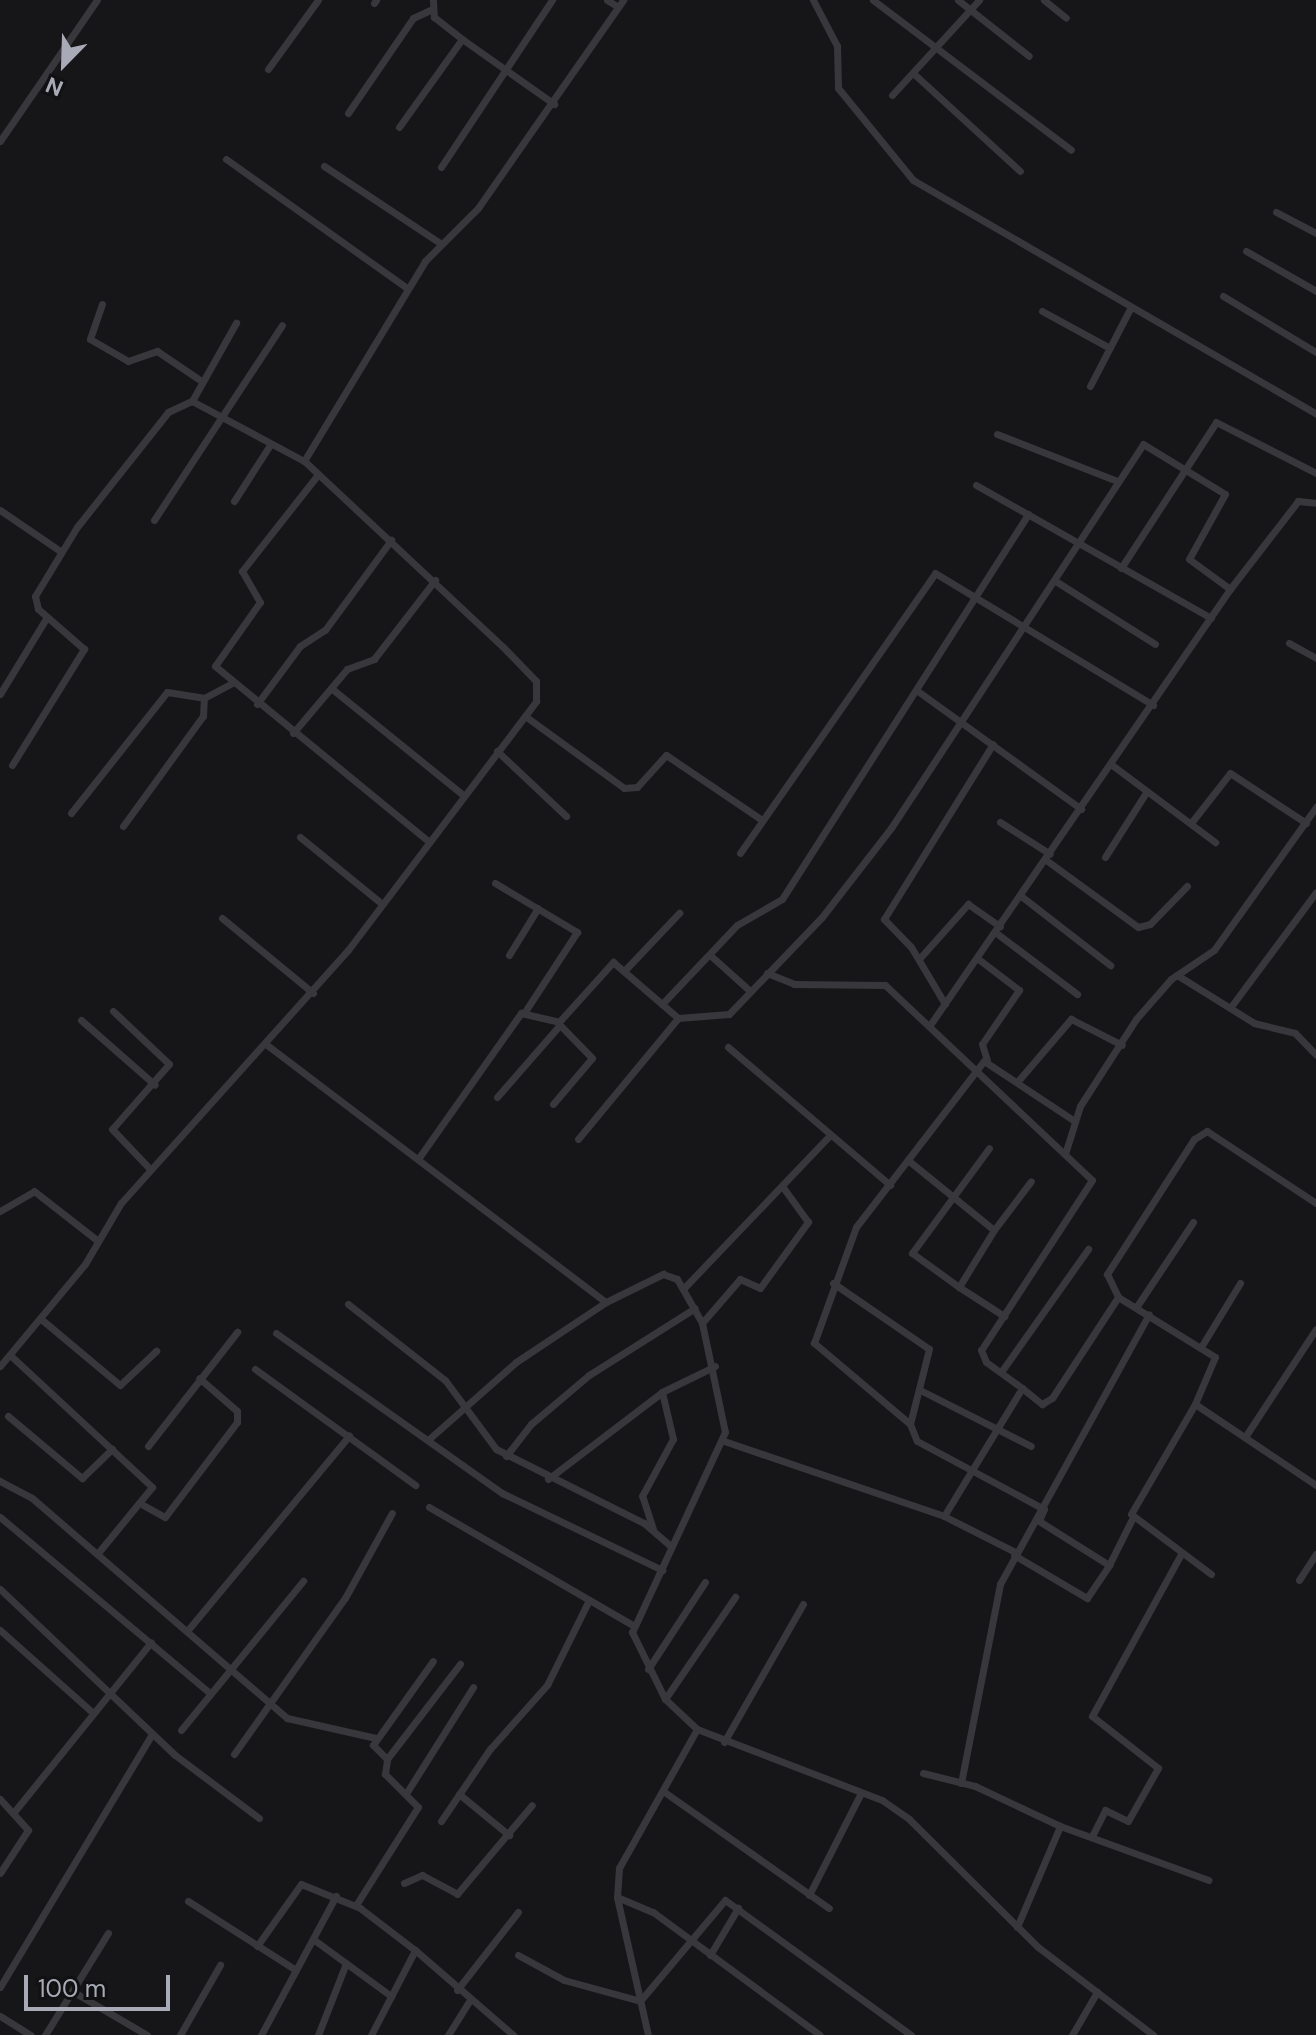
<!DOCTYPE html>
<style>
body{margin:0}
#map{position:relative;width:1316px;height:2035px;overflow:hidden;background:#161517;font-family:"DM Sans",sans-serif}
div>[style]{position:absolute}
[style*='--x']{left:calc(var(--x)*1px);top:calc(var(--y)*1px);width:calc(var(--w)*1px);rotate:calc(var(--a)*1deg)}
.street>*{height:7px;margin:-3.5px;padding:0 3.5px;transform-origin:3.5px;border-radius:3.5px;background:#37373c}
span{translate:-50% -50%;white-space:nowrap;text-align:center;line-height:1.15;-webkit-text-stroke:6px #111012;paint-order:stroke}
.north{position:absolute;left:24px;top:24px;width:80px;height:80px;-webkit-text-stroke:6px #111012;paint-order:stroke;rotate:203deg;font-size:22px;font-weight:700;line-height:32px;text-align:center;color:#a8abb7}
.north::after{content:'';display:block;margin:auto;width:28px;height:36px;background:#a8abb7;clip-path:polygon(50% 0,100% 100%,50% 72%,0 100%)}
.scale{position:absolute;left:24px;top:1975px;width:146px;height:36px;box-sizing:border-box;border:4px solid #a8abb7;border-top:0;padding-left:10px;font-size:24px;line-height:28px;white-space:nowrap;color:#a8abb7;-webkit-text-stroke:6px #111012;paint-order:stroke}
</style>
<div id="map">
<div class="street">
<i style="--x:433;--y:0;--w:17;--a:87"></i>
<i style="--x:434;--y:17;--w:36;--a:38"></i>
<i style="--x:607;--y:0;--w:13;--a:32"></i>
<i style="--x:813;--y:0;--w:52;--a:62.4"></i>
<i style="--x:837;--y:46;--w:42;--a:88.6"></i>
<i style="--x:838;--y:88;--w:119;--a:50.8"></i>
<i style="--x:913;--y:180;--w:466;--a:30.1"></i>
<i style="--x:873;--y:0;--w:248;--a:37.1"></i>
<i style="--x:958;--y:0;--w:90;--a:38.3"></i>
<i style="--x:1044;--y:0;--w:28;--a:39"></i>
<i style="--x:374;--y:3;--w:4;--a:-56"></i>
<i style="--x:268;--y:69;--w:85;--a:-54.1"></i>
<i style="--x:913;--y:73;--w:145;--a:42.5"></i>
<i style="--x:892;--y:95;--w:129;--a:-47.5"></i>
<i style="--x:348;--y:113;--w:115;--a:-55.6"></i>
<i style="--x:413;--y:18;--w:19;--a:-25"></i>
<i style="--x:399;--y:127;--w:108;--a:-54.4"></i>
<i style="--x:462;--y:39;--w:113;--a:35.2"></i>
<i style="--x:0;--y:141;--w:171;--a:-55.5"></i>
<i style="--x:226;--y:159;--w:222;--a:35.5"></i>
<i style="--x:324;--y:166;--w:139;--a:33.6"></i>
<i style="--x:441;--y:167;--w:201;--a:-56.4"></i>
<i style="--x:1276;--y:212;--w:45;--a:27.7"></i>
<i style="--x:1246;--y:251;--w:81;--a:29.7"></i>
<i style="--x:1223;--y:296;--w:109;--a:31.1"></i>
<i style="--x:102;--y:304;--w:37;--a:109"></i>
<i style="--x:90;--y:339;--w:44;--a:30.1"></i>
<i style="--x:128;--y:361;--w:31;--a:-19"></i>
<i style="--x:157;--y:351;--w:52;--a:34"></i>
<i style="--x:1042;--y:311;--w:77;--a:28.6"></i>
<i style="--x:1090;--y:386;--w:89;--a:-62.6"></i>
<i style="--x:192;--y:401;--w:90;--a:-60.6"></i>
<i style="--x:997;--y:434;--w:129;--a:21.4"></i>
<i style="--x:316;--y:477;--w:120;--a:128.2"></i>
<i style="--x:242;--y:571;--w:36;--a:60"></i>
<i style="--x:260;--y:602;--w:78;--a:125.1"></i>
<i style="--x:215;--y:666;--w:274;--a:39.4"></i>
<i style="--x:976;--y:485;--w:270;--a:29.5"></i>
<i style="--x:234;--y:501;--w:67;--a:-57.3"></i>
<i style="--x:0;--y:510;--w:73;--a:34.3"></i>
<i style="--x:154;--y:520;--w:233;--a:-56.7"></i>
<i style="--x:1121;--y:568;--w:174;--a:-56.9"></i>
<i style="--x:1216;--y:422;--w:112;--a:27"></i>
<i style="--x:1057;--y:582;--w:116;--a:32.3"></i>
<i style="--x:1289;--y:643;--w:31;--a:29"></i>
<i style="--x:331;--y:688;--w:170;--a:39"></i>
<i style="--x:919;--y:692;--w:200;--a:35.8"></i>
<i style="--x:0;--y:694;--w:90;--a:-58.6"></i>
<i style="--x:257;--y:704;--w:72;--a:-53.4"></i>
<i style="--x:300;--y:646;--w:30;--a:-33"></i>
<i style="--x:325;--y:630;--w:112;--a:-53.7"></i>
<i style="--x:525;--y:716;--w:122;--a:36"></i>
<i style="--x:624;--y:788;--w:13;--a:-4"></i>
<i style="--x:637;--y:787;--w:43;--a:-47.8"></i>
<i style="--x:666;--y:755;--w:116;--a:34.1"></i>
<i style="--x:293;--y:733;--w:84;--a:-49.8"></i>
<i style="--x:347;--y:669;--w:29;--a:-20"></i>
<i style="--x:374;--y:659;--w:100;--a:-52.3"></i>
<i style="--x:497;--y:751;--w:95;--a:43.3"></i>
<i style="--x:12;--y:765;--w:137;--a:-58.2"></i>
<i style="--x:84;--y:649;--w:61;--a:-139"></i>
<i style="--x:38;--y:609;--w:13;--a:-103"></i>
<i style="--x:35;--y:596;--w:81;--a:-58.7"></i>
<i style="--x:77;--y:527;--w:147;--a:-51.6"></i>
<i style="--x:168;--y:412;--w:26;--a:-25"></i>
<i style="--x:192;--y:401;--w:127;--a:28.2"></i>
<i style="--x:1112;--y:765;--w:129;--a:36.8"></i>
<i style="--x:71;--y:813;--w:154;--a:-51.6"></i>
<i style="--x:167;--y:692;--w:37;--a:9"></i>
<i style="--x:1000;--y:822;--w:59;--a:32.6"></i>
<i style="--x:1191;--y:823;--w:63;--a:-52"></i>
<i style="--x:1230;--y:773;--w:91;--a:33.3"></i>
<i style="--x:123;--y:826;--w:136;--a:-54"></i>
<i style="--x:203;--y:716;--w:18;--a:-87"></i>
<i style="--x:204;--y:698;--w:32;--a:-28"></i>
<i style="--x:300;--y:837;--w:104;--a:39.2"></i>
<i style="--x:740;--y:853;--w:341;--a:-55.1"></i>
<i style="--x:935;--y:573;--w:255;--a:31.2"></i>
<i style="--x:1105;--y:857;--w:78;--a:-57.5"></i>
<i style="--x:1046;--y:860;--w:114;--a:36.1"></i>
<i style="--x:1138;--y:927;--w:12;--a:-14"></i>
<i style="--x:1150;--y:924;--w:53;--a:-45.8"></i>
<i style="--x:495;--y:883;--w:96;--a:30.9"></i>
<i style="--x:577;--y:932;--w:93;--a:123.2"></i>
<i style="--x:1021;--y:896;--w:113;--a:37.8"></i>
<i style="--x:222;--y:918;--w:118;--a:39.5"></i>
<i style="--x:995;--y:932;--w:103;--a:37.1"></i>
<i style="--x:509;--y:955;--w:55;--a:-58.3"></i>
<i style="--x:710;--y:955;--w:54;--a:42"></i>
<i style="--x:977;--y:958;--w:53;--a:37.3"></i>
<i style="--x:1019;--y:990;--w:65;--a:124.4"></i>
<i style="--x:982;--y:1044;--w:17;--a:73"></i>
<i style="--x:919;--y:959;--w:74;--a:-48.3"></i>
<i style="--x:968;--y:904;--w:39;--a:35"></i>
<i style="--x:625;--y:970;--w:79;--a:-46.5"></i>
<i style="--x:767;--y:973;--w:29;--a:22"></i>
<i style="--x:794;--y:984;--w:91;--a:0.6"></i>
<i style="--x:885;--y:985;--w:284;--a:43.3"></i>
<i style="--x:1092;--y:1180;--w:203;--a:123.1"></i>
<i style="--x:981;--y:1350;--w:13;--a:67"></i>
<i style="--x:986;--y:1362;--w:44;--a:35.8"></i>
<i style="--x:1177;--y:975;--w:91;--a:31.9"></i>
<i style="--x:1254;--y:1023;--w:42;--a:13.7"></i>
<i style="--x:1295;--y:1033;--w:30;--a:46"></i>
<i style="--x:662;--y:1004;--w:109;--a:-46.5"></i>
<i style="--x:737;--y:925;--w:52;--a:-30"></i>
<i style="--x:782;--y:899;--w:457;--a:-57.4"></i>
<i style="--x:945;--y:1004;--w:66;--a:-120.8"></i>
<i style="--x:911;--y:947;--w:39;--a:-134"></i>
<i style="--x:884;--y:919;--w:206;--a:-58.1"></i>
<i style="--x:1230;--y:1008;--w:144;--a:-53.4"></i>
<i style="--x:113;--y:1011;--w:77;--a:43.4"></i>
<i style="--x:169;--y:1064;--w:86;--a:131.2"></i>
<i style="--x:112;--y:1129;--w:55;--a:46.5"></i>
<i style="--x:81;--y:1020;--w:98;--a:41.3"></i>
<i style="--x:930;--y:1025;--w:529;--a:-55.47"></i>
<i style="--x:1230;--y:589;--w:111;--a:-52.3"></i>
<i style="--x:1298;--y:501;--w:18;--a:6"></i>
<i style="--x:267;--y:1045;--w:425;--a:37.2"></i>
<i style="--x:606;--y:1302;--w:64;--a:-26.2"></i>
<i style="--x:663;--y:1274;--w:15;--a:20"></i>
<i style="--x:677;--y:1279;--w:51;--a:60.4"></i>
<i style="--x:702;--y:1323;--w:111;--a:78.1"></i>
<i style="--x:725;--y:1432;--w:221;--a:114.9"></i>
<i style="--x:632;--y:1632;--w:75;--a:63.8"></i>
<i style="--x:665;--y:1699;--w:44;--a:43.2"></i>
<i style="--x:697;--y:1729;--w:198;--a:21"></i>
<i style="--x:882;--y:1800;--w:33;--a:35"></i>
<i style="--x:909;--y:1819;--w:182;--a:44.8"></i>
<i style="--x:1038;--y:1947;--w:145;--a:37.4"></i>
<i style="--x:728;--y:1047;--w:213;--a:40.4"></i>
<i style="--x:1018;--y:1081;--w:82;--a:-49.5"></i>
<i style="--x:1071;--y:1019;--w:57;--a:27"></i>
<i style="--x:497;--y:1097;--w:94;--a:-48.9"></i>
<i style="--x:553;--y:1104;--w:60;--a:-49.7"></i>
<i style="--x:592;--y:1058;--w:50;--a:-134.2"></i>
<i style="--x:578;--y:1139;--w:157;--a:-50.4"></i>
<i style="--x:1065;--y:1154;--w:50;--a:-72.6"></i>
<i style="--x:1080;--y:1106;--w:103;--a:-57.2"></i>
<i style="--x:1136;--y:1019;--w:53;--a:-48.8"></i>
<i style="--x:1171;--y:979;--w:52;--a:-34"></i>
<i style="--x:1214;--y:950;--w:176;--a:-54.5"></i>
<i style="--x:418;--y:1159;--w:179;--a:-54.8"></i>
<i style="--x:521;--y:1013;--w:39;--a:13"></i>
<i style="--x:559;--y:1022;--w:81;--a:-48"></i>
<i style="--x:613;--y:962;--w:86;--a:40.7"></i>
<i style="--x:678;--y:1018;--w:51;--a:-4.5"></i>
<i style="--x:729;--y:1014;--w:134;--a:-46.2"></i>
<i style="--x:822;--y:917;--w:113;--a:-52.2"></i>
<i style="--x:891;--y:828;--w:459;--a:-56.7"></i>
<i style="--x:1143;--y:444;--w:96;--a:31.4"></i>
<i style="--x:1225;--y:494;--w:74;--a:119"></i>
<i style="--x:1189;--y:559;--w:51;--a:36.2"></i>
<i style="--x:909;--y:1161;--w:109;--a:39.1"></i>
<i style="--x:994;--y:1230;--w:67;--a:121.6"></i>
<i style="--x:959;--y:1287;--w:54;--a:32.8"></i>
<i style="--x:1316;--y:1203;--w:131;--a:-146.6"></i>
<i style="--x:1207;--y:1131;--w:15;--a:148"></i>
<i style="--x:1194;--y:1139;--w:161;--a:122.8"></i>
<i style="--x:1107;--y:1274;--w:25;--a:64"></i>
<i style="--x:1118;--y:1297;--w:114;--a:31.7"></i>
<i style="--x:1215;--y:1357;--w:51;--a:113.1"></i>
<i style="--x:1195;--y:1404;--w:146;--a:33.8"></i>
<i style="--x:0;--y:1211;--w:39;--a:-30"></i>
<i style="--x:34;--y:1191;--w:81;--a:38"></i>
<i style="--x:994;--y:1230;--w:61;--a:-52.9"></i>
<i style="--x:833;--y:1283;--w:116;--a:34.5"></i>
<i style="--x:929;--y:1349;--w:77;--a:104.2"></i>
<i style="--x:910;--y:1424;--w:18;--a:68"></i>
<i style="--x:917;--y:1441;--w:144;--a:28.2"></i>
<i style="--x:1044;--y:1509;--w:13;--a:113"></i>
<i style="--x:1039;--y:1521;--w:83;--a:32.2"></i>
<i style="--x:1109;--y:1565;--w:51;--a:-63.4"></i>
<i style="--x:959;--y:1287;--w:58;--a:-144.1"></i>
<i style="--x:912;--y:1253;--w:130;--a:-53.7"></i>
<i style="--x:683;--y:1289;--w:211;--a:-46.3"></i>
<i style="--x:348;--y:1304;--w:123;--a:38.1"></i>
<i style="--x:445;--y:1380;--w:86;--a:53.5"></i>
<i style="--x:496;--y:1449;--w:165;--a:26.6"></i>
<i style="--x:644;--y:1523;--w:35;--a:41"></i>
<i style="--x:1137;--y:1306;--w:101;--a:-56.3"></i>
<i style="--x:41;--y:1319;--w:103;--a:39.9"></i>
<i style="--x:120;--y:1385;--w:50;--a:-43.4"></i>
<i style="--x:702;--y:1323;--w:58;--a:-49.2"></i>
<i style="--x:740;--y:1279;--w:22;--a:24"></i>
<i style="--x:760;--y:1288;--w:82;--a:-54"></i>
<i style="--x:808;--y:1222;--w:44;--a:-125.8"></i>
<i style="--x:276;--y:1333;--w:277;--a:35.3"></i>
<i style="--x:502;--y:1493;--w:178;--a:25.7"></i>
<i style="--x:1201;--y:1347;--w:75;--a:-58.6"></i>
<i style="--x:10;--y:1355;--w:194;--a:42.9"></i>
<i style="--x:152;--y:1487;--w:85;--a:129.3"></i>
<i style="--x:0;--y:1366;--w:133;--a:-50.2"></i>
<i style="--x:85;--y:1264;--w:71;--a:-59.5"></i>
<i style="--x:121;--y:1203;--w:340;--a:-48.1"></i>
<i style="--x:348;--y:950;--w:312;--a:-52.9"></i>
<i style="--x:536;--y:701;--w:20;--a:-90"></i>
<i style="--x:536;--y:681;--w:47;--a:-134.1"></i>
<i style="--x:503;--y:647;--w:272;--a:-136.9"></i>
<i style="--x:304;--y:461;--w:234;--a:-58.8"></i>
<i style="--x:425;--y:261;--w:75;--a:-45"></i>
<i style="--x:478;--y:208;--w:254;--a:-55.1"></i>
<i style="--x:255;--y:1369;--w:198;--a:35.9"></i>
<i style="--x:1001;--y:1372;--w:151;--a:-54.7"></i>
<i style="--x:920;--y:1390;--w:124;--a:26.8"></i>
<i style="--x:1195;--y:1404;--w:127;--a:120.2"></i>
<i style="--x:1131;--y:1514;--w:100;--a:36.9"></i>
<i style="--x:8;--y:1416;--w:97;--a:40"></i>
<i style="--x:82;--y:1478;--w:42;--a:-44"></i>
<i style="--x:910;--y:1424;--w:126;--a:-139.8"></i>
<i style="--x:814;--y:1343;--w:123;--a:-70.1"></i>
<i style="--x:856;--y:1227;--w:210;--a:-52.4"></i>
<i style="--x:984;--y:1061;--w:107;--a:33.5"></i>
<i style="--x:1245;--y:1437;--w:129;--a:-56.7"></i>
<i style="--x:429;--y:1439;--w:116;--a:-41.5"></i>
<i style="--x:516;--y:1362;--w:108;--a:-33.7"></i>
<i style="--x:724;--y:1441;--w:232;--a:18.8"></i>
<i style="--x:944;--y:1516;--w:150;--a:-58.6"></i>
<i style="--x:1022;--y:1388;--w:26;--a:39"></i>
<i style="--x:1042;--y:1404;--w:12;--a:-31"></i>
<i style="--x:1052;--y:1398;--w:121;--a:-56.8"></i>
<i style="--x:148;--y:1446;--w:145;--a:-52"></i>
<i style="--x:506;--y:1456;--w:41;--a:-52"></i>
<i style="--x:531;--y:1424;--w:76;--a:-40.2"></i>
<i style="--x:589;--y:1375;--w:125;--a:-32.3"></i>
<i style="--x:548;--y:1479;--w:143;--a:-37.3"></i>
<i style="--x:662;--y:1392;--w:59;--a:-26.1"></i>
<i style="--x:0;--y:1481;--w:36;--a:28"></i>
<i style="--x:32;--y:1498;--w:337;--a:40.8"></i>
<i style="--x:287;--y:1718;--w:91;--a:12.7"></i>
<i style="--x:143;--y:1505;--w:25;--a:29"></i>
<i style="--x:165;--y:1517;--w:119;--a:-52.8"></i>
<i style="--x:237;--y:1422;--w:11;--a:-90"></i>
<i style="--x:237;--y:1411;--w:50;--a:-139"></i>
<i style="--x:429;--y:1507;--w:237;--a:30.1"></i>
<i style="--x:944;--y:1516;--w:80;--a:26.9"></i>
<i style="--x:0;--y:1517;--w:274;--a:40"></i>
<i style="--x:653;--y:1529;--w:35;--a:-108"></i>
<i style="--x:642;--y:1496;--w:65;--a:-61.5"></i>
<i style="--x:673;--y:1439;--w:48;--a:-103.2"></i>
<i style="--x:1014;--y:1555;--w:85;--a:30.5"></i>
<i style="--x:1087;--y:1598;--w:40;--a:-56"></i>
<i style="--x:1299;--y:1580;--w:31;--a:-57"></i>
<i style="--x:0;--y:1589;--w:241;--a:43.5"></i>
<i style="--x:175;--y:1755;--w:105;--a:36.9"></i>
<i style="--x:0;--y:1630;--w:123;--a:41.7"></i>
<i style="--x:187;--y:1631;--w:254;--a:-50.3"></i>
<i style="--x:648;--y:1669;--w:104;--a:-56.8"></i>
<i style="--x:665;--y:1699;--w:124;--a:-55.5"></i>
<i style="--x:181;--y:1730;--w:193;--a:-50.7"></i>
<i style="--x:724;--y:1742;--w:159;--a:-60.2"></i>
<i style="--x:234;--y:1754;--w:191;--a:-54.6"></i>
<i style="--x:345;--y:1598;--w:97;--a:-61.1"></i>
<i style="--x:387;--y:1759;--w:20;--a:-135"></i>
<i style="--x:373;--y:1745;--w:103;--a:-54.5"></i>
<i style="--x:923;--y:1773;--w:54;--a:14"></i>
<i style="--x:975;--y:1786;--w:94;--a:25.2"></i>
<i style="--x:1060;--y:1826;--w:158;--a:20"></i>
<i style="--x:961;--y:1783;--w:203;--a:-78.9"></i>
<i style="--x:1000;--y:1584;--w:308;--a:-61.1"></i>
<i style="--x:663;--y:1791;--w:203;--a:35.2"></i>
<i style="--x:407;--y:1792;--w:124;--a:-57.8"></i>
<i style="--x:459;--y:1794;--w:65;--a:39.4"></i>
<i style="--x:0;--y:1799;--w:42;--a:47.9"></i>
<i style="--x:28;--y:1830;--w:51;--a:123.1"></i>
<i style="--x:14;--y:1812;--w:218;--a:-51.1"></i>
<i style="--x:441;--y:1821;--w:87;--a:-55.8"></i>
<i style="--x:490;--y:1749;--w:86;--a:-48.3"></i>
<i style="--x:547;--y:1685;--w:95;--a:-63.7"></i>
<i style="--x:1092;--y:1836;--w:29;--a:-63"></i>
<i style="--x:1105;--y:1810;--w:25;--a:26"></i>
<i style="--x:1128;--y:1821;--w:61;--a:-60.5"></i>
<i style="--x:1158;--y:1768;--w:84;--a:-141.8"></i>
<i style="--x:1092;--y:1716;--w:185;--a:-61.2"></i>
<i style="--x:404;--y:1883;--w:20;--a:-24"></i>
<i style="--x:422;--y:1875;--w:40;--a:28"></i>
<i style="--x:457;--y:1894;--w:116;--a:-49.9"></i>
<i style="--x:809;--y:1895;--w:114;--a:-63"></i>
<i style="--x:617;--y:1897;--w:39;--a:23"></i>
<i style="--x:653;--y:1912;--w:207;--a:36.4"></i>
<i style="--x:188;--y:1901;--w:128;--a:32.6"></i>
<i style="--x:356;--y:1905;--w:116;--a:-57.7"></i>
<i style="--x:418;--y:1807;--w:47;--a:-135"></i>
<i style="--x:385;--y:1774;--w:15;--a:-82"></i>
<i style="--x:387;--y:1759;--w:120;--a:-52.5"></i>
<i style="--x:1017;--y:1927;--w:110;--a:-66.9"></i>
<i style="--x:313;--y:1939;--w:97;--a:36.2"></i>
<i style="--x:257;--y:1946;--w:76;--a:-54.6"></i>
<i style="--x:301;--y:1884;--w:64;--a:22.1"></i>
<i style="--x:360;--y:1908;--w:69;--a:37.4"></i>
<i style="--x:518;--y:1955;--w:52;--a:28.5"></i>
<i style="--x:564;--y:1980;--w:79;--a:15.4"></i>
<i style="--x:640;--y:2001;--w:132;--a:-49.9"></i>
<i style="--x:725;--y:1900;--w:230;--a:36"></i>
<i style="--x:710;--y:1955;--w:55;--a:-59.2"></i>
<i style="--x:0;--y:1987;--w:295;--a:-59"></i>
<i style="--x:457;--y:1990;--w:99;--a:-52"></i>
<i style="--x:72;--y:1991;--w:87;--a:30.4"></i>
<i style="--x:0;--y:2016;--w:36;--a:32"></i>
<i style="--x:45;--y:2035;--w:120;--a:-58.3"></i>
<i style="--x:180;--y:2035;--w:81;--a:-60.3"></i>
<i style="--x:261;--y:2035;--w:158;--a:-61.7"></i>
<i style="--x:318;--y:2035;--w:77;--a:-68.7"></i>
<i style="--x:371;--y:2035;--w:96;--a:-62.6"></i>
<i style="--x:415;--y:1950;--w:130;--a:40.9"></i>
<i style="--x:448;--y:2035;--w:40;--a:-58"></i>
<i style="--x:648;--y:2035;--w:141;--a:-102.7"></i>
<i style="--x:617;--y:1897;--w:29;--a:-86"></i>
<i style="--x:619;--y:1868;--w:159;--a:-60.7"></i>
<i style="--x:1072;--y:2035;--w:50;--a:-59.8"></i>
</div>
<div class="north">N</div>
<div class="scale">100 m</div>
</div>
